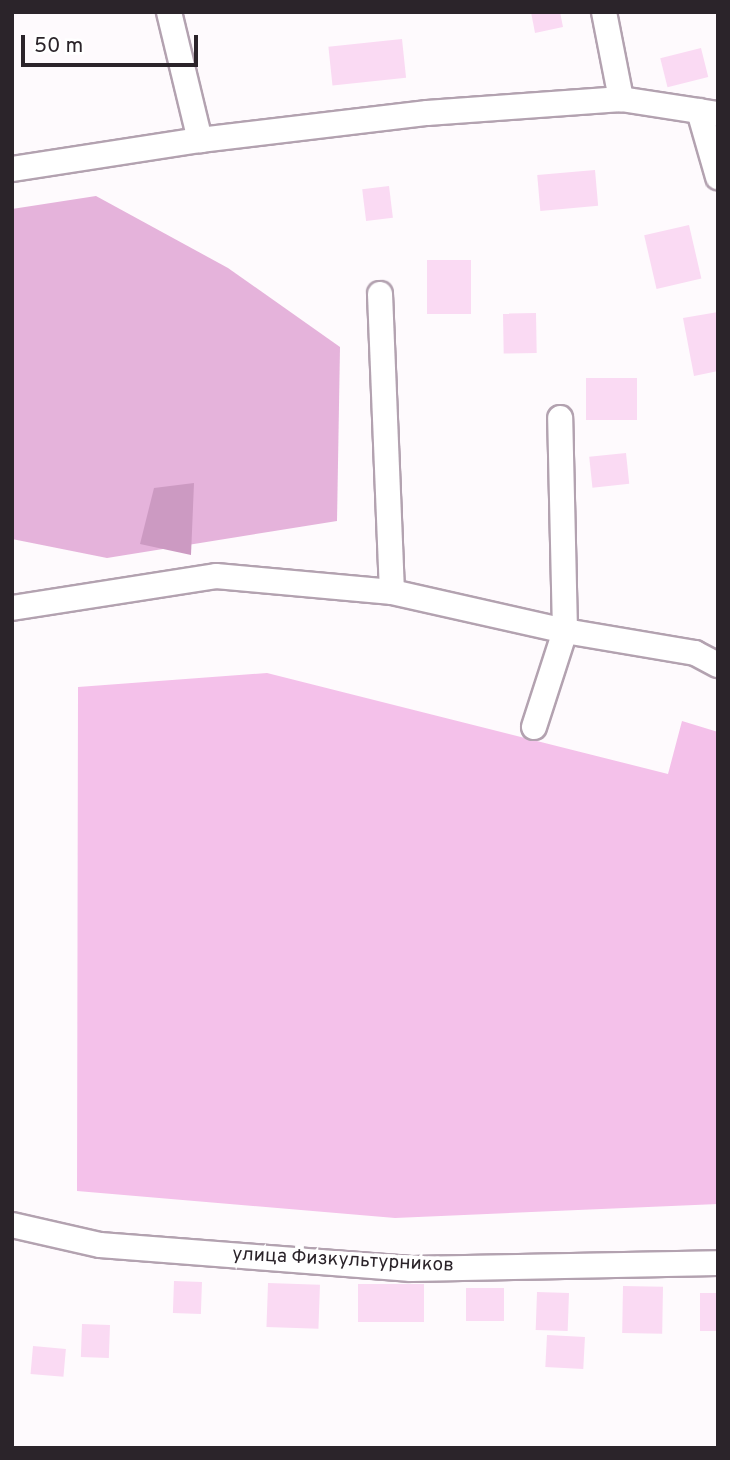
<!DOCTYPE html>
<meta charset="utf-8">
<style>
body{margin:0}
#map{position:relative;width:730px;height:1460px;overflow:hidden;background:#fefafd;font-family:Overpass,sans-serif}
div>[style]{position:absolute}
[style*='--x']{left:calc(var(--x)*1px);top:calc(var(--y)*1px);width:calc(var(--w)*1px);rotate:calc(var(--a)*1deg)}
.green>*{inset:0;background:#f4c1ea}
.forest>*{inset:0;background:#e5b3db}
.water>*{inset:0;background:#cc9ac2}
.building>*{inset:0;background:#fadaf3;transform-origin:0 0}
.roads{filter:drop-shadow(2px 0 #b3a2b0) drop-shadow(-2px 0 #b3a2b0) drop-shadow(0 2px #b3a2b0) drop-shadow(0 -2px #b3a2b0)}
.minor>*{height:24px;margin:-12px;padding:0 12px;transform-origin:12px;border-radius:12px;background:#fff}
span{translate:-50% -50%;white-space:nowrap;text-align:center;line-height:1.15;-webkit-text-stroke:7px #fff;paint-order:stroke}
.street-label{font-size:19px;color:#2b242a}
.frame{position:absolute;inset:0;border:14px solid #2b242a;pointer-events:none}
.scale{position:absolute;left:21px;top:35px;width:177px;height:32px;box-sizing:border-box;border:4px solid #2b242a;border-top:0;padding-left:9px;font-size:21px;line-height:24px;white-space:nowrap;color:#2b242a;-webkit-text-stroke:5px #fff;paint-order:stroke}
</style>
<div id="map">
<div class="green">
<i style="clip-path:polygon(267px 673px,668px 774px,682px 721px,718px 732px,718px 1204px,395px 1218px,77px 1191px,78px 687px)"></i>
</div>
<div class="forest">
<i style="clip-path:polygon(96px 196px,228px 268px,340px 347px,337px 521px,107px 558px,12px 539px,12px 209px)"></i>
</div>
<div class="water">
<i style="clip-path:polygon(194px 483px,191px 555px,140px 544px,154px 488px)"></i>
</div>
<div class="building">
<i style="clip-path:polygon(531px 12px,560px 12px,563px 27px,535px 33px)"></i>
<i style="left:402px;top:39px;width:39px;height:74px;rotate:84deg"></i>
<i style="left:701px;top:48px;width:30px;height:42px;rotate:76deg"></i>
<i style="left:595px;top:170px;width:36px;height:58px;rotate:85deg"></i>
<i style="left:389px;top:186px;width:32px;height:27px;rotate:83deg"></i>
<i style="left:689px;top:225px;width:55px;height:46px;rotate:77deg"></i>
<i style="left:427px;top:260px;width:44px;height:54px"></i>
<i style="clip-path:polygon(718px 312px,718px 371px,694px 376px,683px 318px)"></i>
<i style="left:536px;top:313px;width:40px;height:33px;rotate:89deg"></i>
<i style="left:586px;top:378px;width:51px;height:42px"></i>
<i style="left:626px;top:453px;width:31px;height:37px;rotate:84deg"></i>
<i style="left:174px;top:1281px;width:28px;height:32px;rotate:2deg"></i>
<i style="left:268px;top:1283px;width:52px;height:44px;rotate:2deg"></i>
<i style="left:358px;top:1284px;width:66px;height:38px"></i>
<i style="left:623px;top:1286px;width:40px;height:47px;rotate:1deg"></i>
<i style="left:466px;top:1288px;width:38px;height:33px"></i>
<i style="left:537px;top:1292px;width:32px;height:38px;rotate:2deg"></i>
<i style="left:700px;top:1293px;width:18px;height:38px"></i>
<i style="left:82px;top:1324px;width:28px;height:33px;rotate:2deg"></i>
<i style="left:547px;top:1335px;width:38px;height:32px;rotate:3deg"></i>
<i style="left:33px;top:1346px;width:33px;height:28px;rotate:5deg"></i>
</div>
<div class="roads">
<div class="minor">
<i style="--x:169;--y:12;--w:132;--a:76.4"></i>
<i style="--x:604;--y:12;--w:89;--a:78.9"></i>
<i style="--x:699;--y:111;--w:69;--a:73.9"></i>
<i style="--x:12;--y:169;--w:190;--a:-8.8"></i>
<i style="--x:200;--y:140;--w:229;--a:-6.8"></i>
<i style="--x:427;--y:113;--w:195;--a:-4.1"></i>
<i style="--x:621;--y:99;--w:98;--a:8.8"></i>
<i style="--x:380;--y:294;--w:298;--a:87.7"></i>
<i style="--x:12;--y:608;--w:206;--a:-8.9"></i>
<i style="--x:216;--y:576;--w:177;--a:5.2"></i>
<i style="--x:392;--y:592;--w:177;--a:12.7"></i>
<i style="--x:565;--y:631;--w:132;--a:9.6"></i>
<i style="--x:695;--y:653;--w:26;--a:28"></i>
<i style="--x:534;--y:727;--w:101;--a:-72.1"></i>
<i style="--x:565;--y:631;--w:213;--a:-91.3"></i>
<i style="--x:12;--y:1225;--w:90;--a:12.8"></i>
<i style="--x:100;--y:1245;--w:312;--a:4.4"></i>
<i style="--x:411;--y:1269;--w:307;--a:-1.1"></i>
</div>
</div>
<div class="street-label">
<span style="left:343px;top:1261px;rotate:3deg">улица Физкультурников</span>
</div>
<div class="frame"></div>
<div class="scale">50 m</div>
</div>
